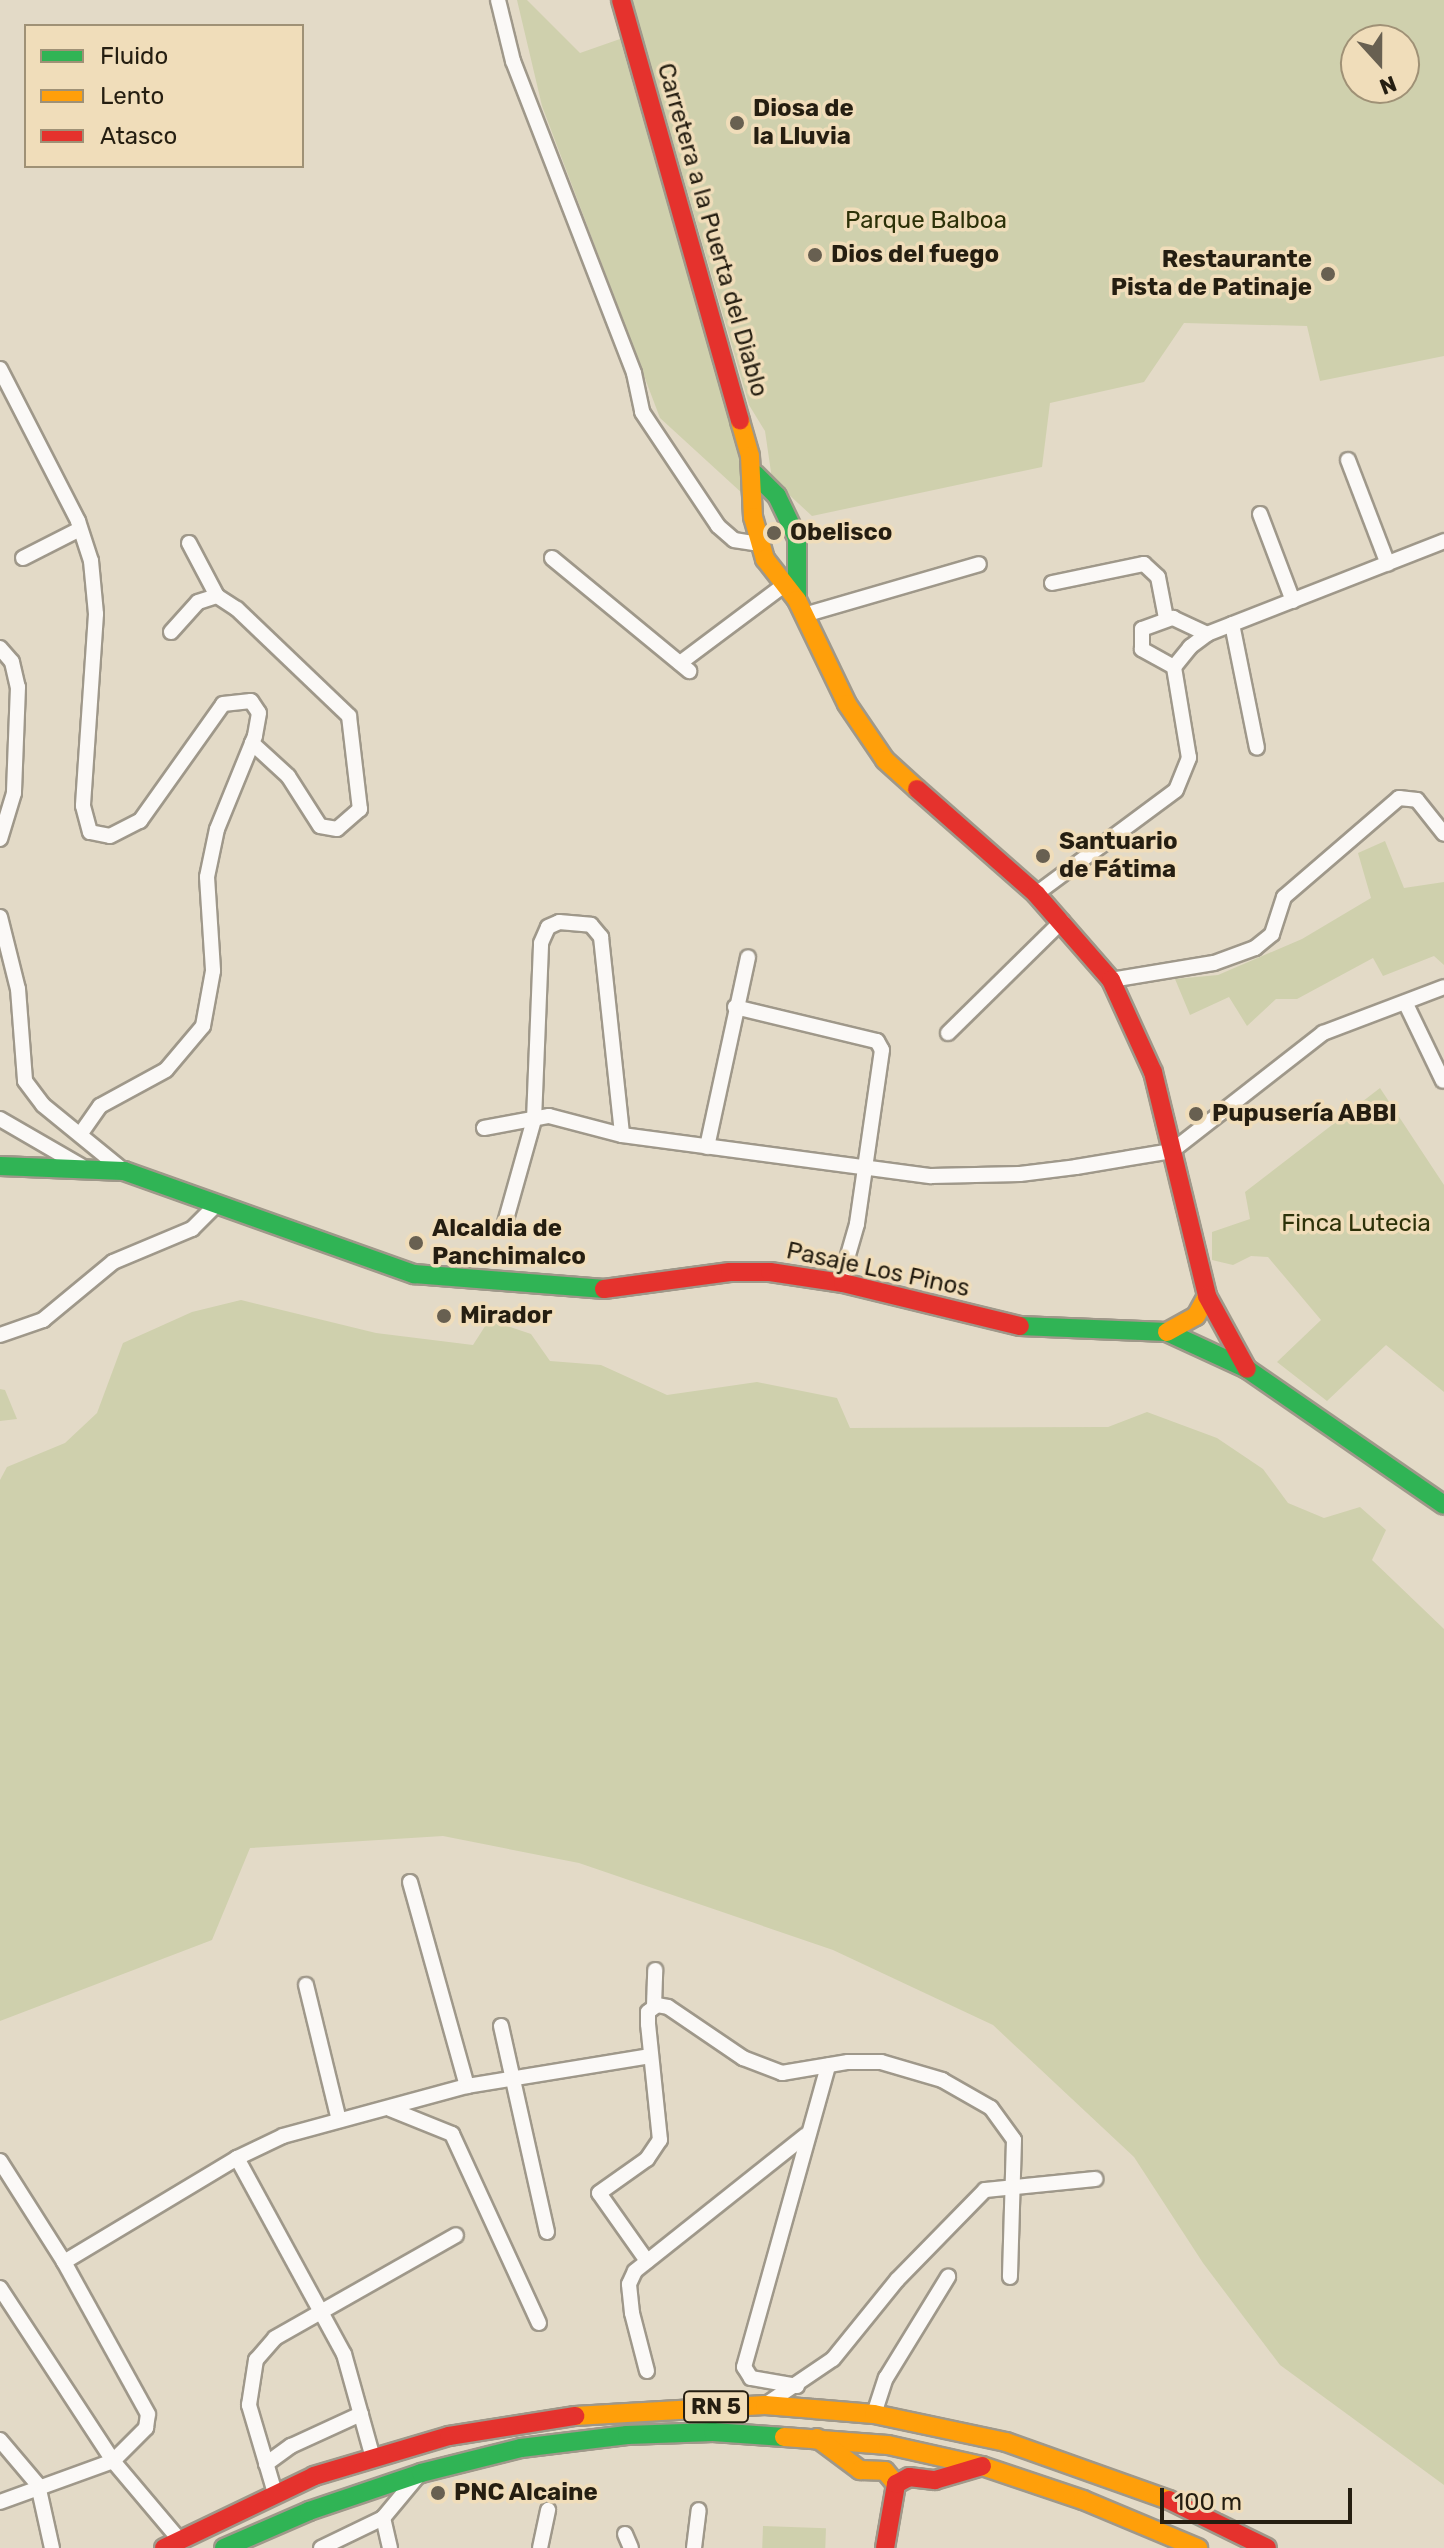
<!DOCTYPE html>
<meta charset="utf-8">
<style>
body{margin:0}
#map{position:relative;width:1444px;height:2548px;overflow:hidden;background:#e3dac7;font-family:Rubik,sans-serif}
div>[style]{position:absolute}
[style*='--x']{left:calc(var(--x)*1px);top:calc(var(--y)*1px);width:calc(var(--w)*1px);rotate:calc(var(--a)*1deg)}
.green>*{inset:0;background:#cfd0ad;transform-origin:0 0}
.roads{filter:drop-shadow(2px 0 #9f988a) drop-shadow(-2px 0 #9f988a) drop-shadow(0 2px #9f988a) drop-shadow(0 -2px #9f988a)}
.street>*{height:14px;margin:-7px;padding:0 7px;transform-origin:7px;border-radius:7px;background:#fbf9f7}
.fast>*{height:18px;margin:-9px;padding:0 9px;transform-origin:9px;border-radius:9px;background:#30b455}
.slow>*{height:18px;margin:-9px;padding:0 9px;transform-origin:9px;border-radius:9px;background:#ff9f0a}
.jam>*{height:18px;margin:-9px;padding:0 9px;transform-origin:9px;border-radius:9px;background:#e5322d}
.dots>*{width:22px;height:22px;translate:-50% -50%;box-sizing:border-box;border:4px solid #f0ddba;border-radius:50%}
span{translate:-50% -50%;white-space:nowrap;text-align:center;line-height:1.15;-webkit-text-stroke:7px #f0ddba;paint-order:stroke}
.shield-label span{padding:2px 6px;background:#f0ddba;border:2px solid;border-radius:6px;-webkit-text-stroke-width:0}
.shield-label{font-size:22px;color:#251e11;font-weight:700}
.poi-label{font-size:24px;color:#251e11;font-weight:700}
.left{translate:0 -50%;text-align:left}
.right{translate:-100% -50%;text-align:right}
.park-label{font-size:24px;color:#2c3108}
.street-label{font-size:24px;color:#251e11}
.legend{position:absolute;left:24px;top:24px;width:280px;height:144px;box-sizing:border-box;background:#f0ddba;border:2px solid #9f9176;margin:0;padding:10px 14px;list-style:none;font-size:24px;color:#251e11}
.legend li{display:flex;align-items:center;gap:16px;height:40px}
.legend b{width:40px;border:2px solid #9f9176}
.north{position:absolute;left:1340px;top:24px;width:80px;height:80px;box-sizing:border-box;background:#f0ddba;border:2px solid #9f9176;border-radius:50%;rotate:159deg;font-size:22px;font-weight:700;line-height:32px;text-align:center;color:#251e11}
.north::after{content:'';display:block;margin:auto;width:28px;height:36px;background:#686051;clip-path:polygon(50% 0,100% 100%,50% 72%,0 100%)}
.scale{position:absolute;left:1160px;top:2488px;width:192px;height:36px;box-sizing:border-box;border:4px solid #251e11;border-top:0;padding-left:10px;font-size:24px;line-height:28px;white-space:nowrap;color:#251e11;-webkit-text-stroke:6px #f0ddba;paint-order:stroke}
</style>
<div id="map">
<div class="green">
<i style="clip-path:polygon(517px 0,527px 0,580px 53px,620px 39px,744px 473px,743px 494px,660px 418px,542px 106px)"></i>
<i style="clip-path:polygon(evenodd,632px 0,1444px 0,1444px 356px,1320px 381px,1307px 326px,1184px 323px,1144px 382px,1050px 403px,1042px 467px,812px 516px,772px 479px,765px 431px,749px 405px,632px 0,1356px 40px,1404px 40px,1404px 88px,1356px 88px,1356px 40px)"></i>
<i style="clip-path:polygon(1385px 841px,1404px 888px,1444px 882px,1444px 965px,1434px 956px,1383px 976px,1373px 958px,1297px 999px,1276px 999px,1247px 1026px,1229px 997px,1190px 1015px,1175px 979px,1218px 975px,1302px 939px,1371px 898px,1358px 853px)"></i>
<i style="clip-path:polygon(1380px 1088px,1444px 1185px,1444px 1392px,1386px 1345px,1327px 1401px,1277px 1362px,1321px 1320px,1268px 1257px,1251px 1256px,1233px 1265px,1212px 1260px,1212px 1232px,1250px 1219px,1245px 1192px)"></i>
<i style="clip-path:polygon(241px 1300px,376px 1333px,473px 1345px,489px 1320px,531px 1334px,550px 1361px,601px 1365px,667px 1395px,757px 1382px,837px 1398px,850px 1428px,1108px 1427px,1147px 1412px,1217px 1438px,1263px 1469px,1288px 1503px,1324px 1518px,1360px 1507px,1386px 1530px,1372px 1560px,1444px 1629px,1444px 2485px,1280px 2365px,1203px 2263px,1134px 2157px,993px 2025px,833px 1950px,579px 1863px,443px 1836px,250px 1848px,212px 1940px,0 2021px,0 1480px,7px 1467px,65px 1443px,97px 1413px,123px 1343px,192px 1312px)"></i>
<i style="clip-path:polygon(0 1389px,5px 1390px,17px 1419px,0 1421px)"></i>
<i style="left:763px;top:2526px;width:63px;height:22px;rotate:2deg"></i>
</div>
<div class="roads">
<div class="street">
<i style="--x:498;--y:0;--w:63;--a:76.2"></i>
<i style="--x:513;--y:61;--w:335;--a:68.8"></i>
<i style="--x:634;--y:373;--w:40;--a:78"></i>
<i style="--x:642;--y:412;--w:137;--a:56.3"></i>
<i style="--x:718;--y:526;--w:21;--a:41"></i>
<i style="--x:734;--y:540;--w:25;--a:9"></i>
<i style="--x:0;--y:369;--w:171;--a:62.8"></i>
<i style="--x:78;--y:521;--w:42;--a:72"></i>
<i style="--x:91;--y:561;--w:53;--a:84.6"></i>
<i style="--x:96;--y:614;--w:192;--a:93.9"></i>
<i style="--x:83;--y:806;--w:27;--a:75"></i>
<i style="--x:90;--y:832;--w:20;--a:11"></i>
<i style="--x:110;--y:836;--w:34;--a:-27"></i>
<i style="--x:140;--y:821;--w:143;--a:-54.6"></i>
<i style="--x:223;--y:704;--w:28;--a:-6"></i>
<i style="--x:251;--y:701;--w:14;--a:56"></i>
<i style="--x:259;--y:713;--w:23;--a:100"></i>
<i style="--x:255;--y:736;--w:100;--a:112.2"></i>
<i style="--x:217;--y:829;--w:49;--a:101.8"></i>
<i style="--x:207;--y:877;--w:94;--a:86.3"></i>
<i style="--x:213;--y:971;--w:56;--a:100.3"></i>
<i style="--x:203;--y:1026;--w:57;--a:130.1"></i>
<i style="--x:166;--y:1070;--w:75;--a:151.4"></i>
<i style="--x:100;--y:1106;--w:32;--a:125"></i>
<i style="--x:1348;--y:460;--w:111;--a:69"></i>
<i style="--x:1260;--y:514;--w:93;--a:69.2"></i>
<i style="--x:189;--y:543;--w:60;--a:62.2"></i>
<i style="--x:23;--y:558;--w:64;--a:-27"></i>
<i style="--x:552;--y:558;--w:178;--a:39.5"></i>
<i style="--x:1052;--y:583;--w:94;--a:-11.7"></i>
<i style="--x:1144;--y:564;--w:19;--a:43"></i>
<i style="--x:1158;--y:577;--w:42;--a:79"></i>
<i style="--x:804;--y:615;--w:182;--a:-16.2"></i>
<i style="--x:1232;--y:624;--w:126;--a:78.6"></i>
<i style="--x:171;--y:632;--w:40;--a:-48"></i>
<i style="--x:198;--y:602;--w:20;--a:-18"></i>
<i style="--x:217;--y:596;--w:24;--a:33"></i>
<i style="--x:237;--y:609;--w:155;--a:43.7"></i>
<i style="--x:349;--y:716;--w:94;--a:83.3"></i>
<i style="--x:360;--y:809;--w:30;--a:139"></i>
<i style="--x:337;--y:829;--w:17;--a:-170"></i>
<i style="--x:320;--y:826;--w:59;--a:-122.6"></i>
<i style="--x:288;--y:776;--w:49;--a:-137.5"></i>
<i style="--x:0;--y:648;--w:18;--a:49"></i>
<i style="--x:12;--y:662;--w:26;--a:77"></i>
<i style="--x:18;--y:687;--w:106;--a:92.2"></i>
<i style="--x:14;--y:793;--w:48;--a:106.9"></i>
<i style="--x:680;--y:663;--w:129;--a:-36.8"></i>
<i style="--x:1174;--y:667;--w:37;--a:-151"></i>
<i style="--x:1142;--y:649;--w:20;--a:-90"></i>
<i style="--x:1142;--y:629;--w:33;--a:-20"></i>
<i style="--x:1173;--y:618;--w:38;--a:25"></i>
<i style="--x:1036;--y:894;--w:174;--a:-36.6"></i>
<i style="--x:1176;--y:790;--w:35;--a:-68"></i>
<i style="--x:1189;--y:758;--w:92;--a:-99.4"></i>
<i style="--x:1174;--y:667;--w:26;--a:-51"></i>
<i style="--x:1190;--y:647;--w:21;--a:-37"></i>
<i style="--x:1207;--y:634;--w:255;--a:-21.4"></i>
<i style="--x:0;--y:917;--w:74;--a:76"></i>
<i style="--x:18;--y:989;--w:92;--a:85.6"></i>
<i style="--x:25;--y:1081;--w:30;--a:53"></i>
<i style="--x:43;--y:1105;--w:104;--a:39.2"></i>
<i style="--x:1111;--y:980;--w:104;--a:-9.4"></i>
<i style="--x:1214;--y:963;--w:44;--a:-20.1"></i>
<i style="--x:1255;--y:948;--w:22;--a:-39"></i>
<i style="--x:1272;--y:934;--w:39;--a:-72"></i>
<i style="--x:1284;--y:897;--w:152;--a:-40.7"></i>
<i style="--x:1399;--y:798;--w:18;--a:6"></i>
<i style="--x:1417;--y:800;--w:43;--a:51.5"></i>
<i style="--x:1406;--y:1004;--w:85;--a:64.3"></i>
<i style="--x:735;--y:1007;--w:146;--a:13.5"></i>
<i style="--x:877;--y:1041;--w:10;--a:61"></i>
<i style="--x:882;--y:1050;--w:176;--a:98.2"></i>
<i style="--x:857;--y:1224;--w:61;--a:106.1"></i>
<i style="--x:948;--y:1033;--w:160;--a:-44.5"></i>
<i style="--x:0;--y:1119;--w:94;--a:30.1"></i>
<i style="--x:484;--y:1128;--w:66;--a:-10.5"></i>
<i style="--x:549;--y:1116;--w:75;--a:14.6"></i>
<i style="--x:622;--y:1135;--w:312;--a:7.6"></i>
<i style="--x:931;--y:1176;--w:89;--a:-1.3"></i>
<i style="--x:1020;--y:1174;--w:56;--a:-7.1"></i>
<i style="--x:1076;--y:1167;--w:97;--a:-9.5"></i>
<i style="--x:1172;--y:1151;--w:192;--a:-38"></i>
<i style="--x:1323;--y:1033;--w:129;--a:-20.8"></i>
<i style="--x:707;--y:1147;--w:194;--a:-77.8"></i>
<i style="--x:503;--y:1230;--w:114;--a:-74.3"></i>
<i style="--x:534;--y:1120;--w:177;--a:-87.7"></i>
<i style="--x:541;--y:943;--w:17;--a:-66"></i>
<i style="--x:548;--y:927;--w:12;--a:-24"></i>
<i style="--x:559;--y:922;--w:32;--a:5"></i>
<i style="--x:591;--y:925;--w:16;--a:50"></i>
<i style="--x:601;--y:937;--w:199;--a:83.9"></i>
<i style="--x:0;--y:1335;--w:46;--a:-19.2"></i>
<i style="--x:43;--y:1320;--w:91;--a:-39.6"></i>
<i style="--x:113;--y:1262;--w:86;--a:-22.7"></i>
<i style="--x:192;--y:1229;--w:35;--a:-45"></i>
<i style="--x:410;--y:1882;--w:212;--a:74.4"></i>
<i style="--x:306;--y:1985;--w:139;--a:76.3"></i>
<i style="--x:654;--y:2006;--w:36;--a:-88"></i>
<i style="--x:501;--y:2026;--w:211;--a:77.4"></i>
<i style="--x:390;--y:2109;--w:67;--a:22"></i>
<i style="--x:452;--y:2134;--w:208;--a:65.3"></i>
<i style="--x:237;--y:2158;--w:223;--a:61.4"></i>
<i style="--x:344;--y:2354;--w:108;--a:74.4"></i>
<i style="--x:0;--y:2161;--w:120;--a:57.6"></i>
<i style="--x:64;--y:2262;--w:202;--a:-31"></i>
<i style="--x:237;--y:2158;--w:51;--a:-25.6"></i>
<i style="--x:283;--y:2136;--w:191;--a:-15.2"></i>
<i style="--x:467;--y:2086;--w:185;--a:-9.3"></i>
<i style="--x:647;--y:2261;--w:83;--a:-125.2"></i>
<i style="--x:599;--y:2193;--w:59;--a:-35.3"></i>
<i style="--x:647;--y:2159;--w:23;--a:-56"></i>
<i style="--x:660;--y:2140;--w:117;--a:-95.9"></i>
<i style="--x:648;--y:2024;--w:12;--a:-90"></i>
<i style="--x:648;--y:2012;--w:11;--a:-38"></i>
<i style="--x:657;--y:2005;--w:11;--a:10"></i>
<i style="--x:668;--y:2007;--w:91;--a:34.2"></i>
<i style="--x:743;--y:2058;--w:42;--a:21"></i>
<i style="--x:782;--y:2073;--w:67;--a:-9.5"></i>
<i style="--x:848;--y:2062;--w:33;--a:0"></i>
<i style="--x:881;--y:2062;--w:64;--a:16.4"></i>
<i style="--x:942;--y:2080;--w:56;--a:29.7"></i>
<i style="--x:991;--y:2108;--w:39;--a:54"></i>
<i style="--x:1014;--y:2140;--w:137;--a:91.7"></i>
<i style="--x:0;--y:2288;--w:207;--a:56.8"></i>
<i style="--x:113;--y:2461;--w:102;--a:49.8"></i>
<i style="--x:647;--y:2371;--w:60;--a:-104.5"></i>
<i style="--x:632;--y:2313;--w:29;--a:-96"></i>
<i style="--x:629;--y:2284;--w:14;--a:-65"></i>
<i style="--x:635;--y:2271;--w:218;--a:-38.5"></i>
<i style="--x:797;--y:2386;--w:47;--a:-170.1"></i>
<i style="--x:751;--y:2378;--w:13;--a:-122"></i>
<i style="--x:744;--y:2367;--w:313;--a:-74.4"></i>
<i style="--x:768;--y:2403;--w:78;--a:-34.1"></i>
<i style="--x:833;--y:2359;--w:102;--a:-51"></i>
<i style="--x:897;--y:2280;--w:126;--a:-45.6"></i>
<i style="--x:985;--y:2190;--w:111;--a:-5.7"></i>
<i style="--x:874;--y:2414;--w:38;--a:-72"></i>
<i style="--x:886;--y:2378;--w:119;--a:-58.5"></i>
<i style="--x:0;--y:2440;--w:59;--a:49.8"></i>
<i style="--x:38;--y:2485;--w:65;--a:77.5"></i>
<i style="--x:266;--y:2464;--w:31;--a:-36"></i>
<i style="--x:291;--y:2446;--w:77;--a:-24.6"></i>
<i style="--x:275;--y:2493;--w:92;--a:-106.5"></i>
<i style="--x:249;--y:2405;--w:46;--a:-81.2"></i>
<i style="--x:256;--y:2360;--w:29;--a:-49"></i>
<i style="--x:275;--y:2338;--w:208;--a:-29.6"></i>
<i style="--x:0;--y:2502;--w:120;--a:-19.9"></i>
<i style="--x:113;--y:2461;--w:47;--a:-45"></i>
<i style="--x:146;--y:2428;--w:14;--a:-82"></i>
<i style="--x:148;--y:2414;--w:174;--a:-118.9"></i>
<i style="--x:625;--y:2534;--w:15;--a:67"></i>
<i style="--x:321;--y:2548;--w:69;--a:-25.8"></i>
<i style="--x:390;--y:2548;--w:31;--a:-103"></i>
<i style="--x:383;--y:2518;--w:53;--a:-50.3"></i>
<i style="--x:540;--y:2548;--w:39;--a:-78"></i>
<i style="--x:694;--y:2548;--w:38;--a:-83"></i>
</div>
<div class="fast">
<i style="--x:755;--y:474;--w:31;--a:45"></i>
<i style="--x:777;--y:496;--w:47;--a:64.5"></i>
<i style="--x:797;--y:538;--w:62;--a:90"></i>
<i style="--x:0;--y:1166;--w:124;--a:2.3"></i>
<i style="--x:124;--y:1171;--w:308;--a:19.6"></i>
<i style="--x:414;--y:1274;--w:191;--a:4.5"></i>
<i style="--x:1020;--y:1326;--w:147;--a:2.3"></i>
<i style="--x:1167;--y:1332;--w:88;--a:24.8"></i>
<i style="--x:1247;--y:1369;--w:239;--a:34.6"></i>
<i style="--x:224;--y:2548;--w:93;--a:-23.5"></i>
<i style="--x:309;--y:2511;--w:118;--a:-18.7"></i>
<i style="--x:421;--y:2473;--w:103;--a:-14"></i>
<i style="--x:521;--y:2448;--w:107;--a:-7"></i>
<i style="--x:627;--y:2435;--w:86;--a:-2"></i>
<i style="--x:713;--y:2432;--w:71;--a:4"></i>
</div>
<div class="slow">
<i style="--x:740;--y:421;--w:36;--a:74"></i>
<i style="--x:750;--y:456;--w:61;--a:87.2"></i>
<i style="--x:753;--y:517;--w:44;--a:74.1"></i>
<i style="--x:765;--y:559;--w:52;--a:52"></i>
<i style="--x:797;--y:600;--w:115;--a:64.3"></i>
<i style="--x:847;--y:704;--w:68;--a:55.8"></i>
<i style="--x:885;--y:760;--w:43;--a:42.2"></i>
<i style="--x:1167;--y:1332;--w:33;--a:-29"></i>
<i style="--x:1196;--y:1316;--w:23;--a:-61"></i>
<i style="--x:575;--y:2416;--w:190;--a:-3.3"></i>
<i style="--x:765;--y:2405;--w:109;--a:4.7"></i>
<i style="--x:874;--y:2414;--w:135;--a:12"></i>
<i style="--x:1006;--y:2442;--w:173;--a:19.6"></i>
<i style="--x:784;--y:2437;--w:104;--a:4.4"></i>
<i style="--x:888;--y:2445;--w:96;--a:12.6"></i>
<i style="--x:982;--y:2466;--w:107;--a:18.6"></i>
<i style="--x:1083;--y:2500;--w:125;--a:22.7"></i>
<i style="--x:817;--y:2438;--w:54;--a:36.7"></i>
<i style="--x:860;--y:2470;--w:25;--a:2"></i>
<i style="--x:885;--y:2471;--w:17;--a:50"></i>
</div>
<div class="jam">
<i style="--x:621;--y:0;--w:437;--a:74.2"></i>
<i style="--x:917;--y:789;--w:159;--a:41.4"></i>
<i style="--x:1036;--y:894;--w:114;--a:48.9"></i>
<i style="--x:1111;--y:980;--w:101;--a:65.5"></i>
<i style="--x:1153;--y:1072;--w:230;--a:76.4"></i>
<i style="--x:1207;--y:1296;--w:83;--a:61.3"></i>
<i style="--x:604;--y:1289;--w:127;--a:-7.7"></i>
<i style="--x:730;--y:1272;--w:40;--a:0"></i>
<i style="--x:770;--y:1272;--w:74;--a:8.6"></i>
<i style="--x:843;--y:1283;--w:182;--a:13.7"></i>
<i style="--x:1169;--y:2500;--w:109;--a:26.1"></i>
<i style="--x:164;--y:2548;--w:166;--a:-25.6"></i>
<i style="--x:314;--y:2476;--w:141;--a:-16.5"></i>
<i style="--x:449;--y:2436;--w:128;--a:-9"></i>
<i style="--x:885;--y:2548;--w:65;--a:-80.2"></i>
<i style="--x:896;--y:2484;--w:15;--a:-28"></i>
<i style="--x:909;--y:2477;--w:26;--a:7"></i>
<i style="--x:935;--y:2480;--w:49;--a:-16.6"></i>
</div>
</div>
<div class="dots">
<i style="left:737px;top:123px;background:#686051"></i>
<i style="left:815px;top:255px;background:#686051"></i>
<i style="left:1328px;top:274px;background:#686051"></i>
<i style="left:774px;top:533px;background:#686051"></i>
<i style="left:1043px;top:856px;background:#686051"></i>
<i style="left:1196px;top:1114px;background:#686051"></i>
<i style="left:416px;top:1243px;background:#686051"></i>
<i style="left:444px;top:1316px;background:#686051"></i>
<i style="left:438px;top:2493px;background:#686051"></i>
</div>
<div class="shield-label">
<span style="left:716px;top:2407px">RN 5</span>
</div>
<div class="poi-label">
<span class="left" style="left:753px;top:123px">Diosa de<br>la Lluvia</span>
<span class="left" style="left:831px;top:255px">Dios del fuego</span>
<span class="right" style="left:1312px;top:274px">Restaurante<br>Pista de Patinaje</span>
<span class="left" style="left:790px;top:533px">Obelisco</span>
<span class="left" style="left:1059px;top:856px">Santuario<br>de Fátima</span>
<span class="left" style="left:1212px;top:1114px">Pupusería ABBI</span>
<span class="left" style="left:432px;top:1243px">Alcaldia de<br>Panchimalco</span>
<span class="left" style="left:460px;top:1316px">Mirador</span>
<span class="left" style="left:454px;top:2493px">PNC Alcaine</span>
</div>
<div class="park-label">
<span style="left:926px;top:221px">Parque Balboa</span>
<span style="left:1356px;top:1224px">Finca Lutecia</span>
</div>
<div class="street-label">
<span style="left:712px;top:230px;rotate:74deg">Carretera a la Puerta del Diablo</span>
<span style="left:878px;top:1270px;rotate:12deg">Pasaje Los Pinos</span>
</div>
<ul class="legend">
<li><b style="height:10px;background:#30b455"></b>Fluido</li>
<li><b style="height:10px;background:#ff9f0a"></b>Lento</li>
<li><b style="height:10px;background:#e5322d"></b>Atasco</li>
</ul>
<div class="north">N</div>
<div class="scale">100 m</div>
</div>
